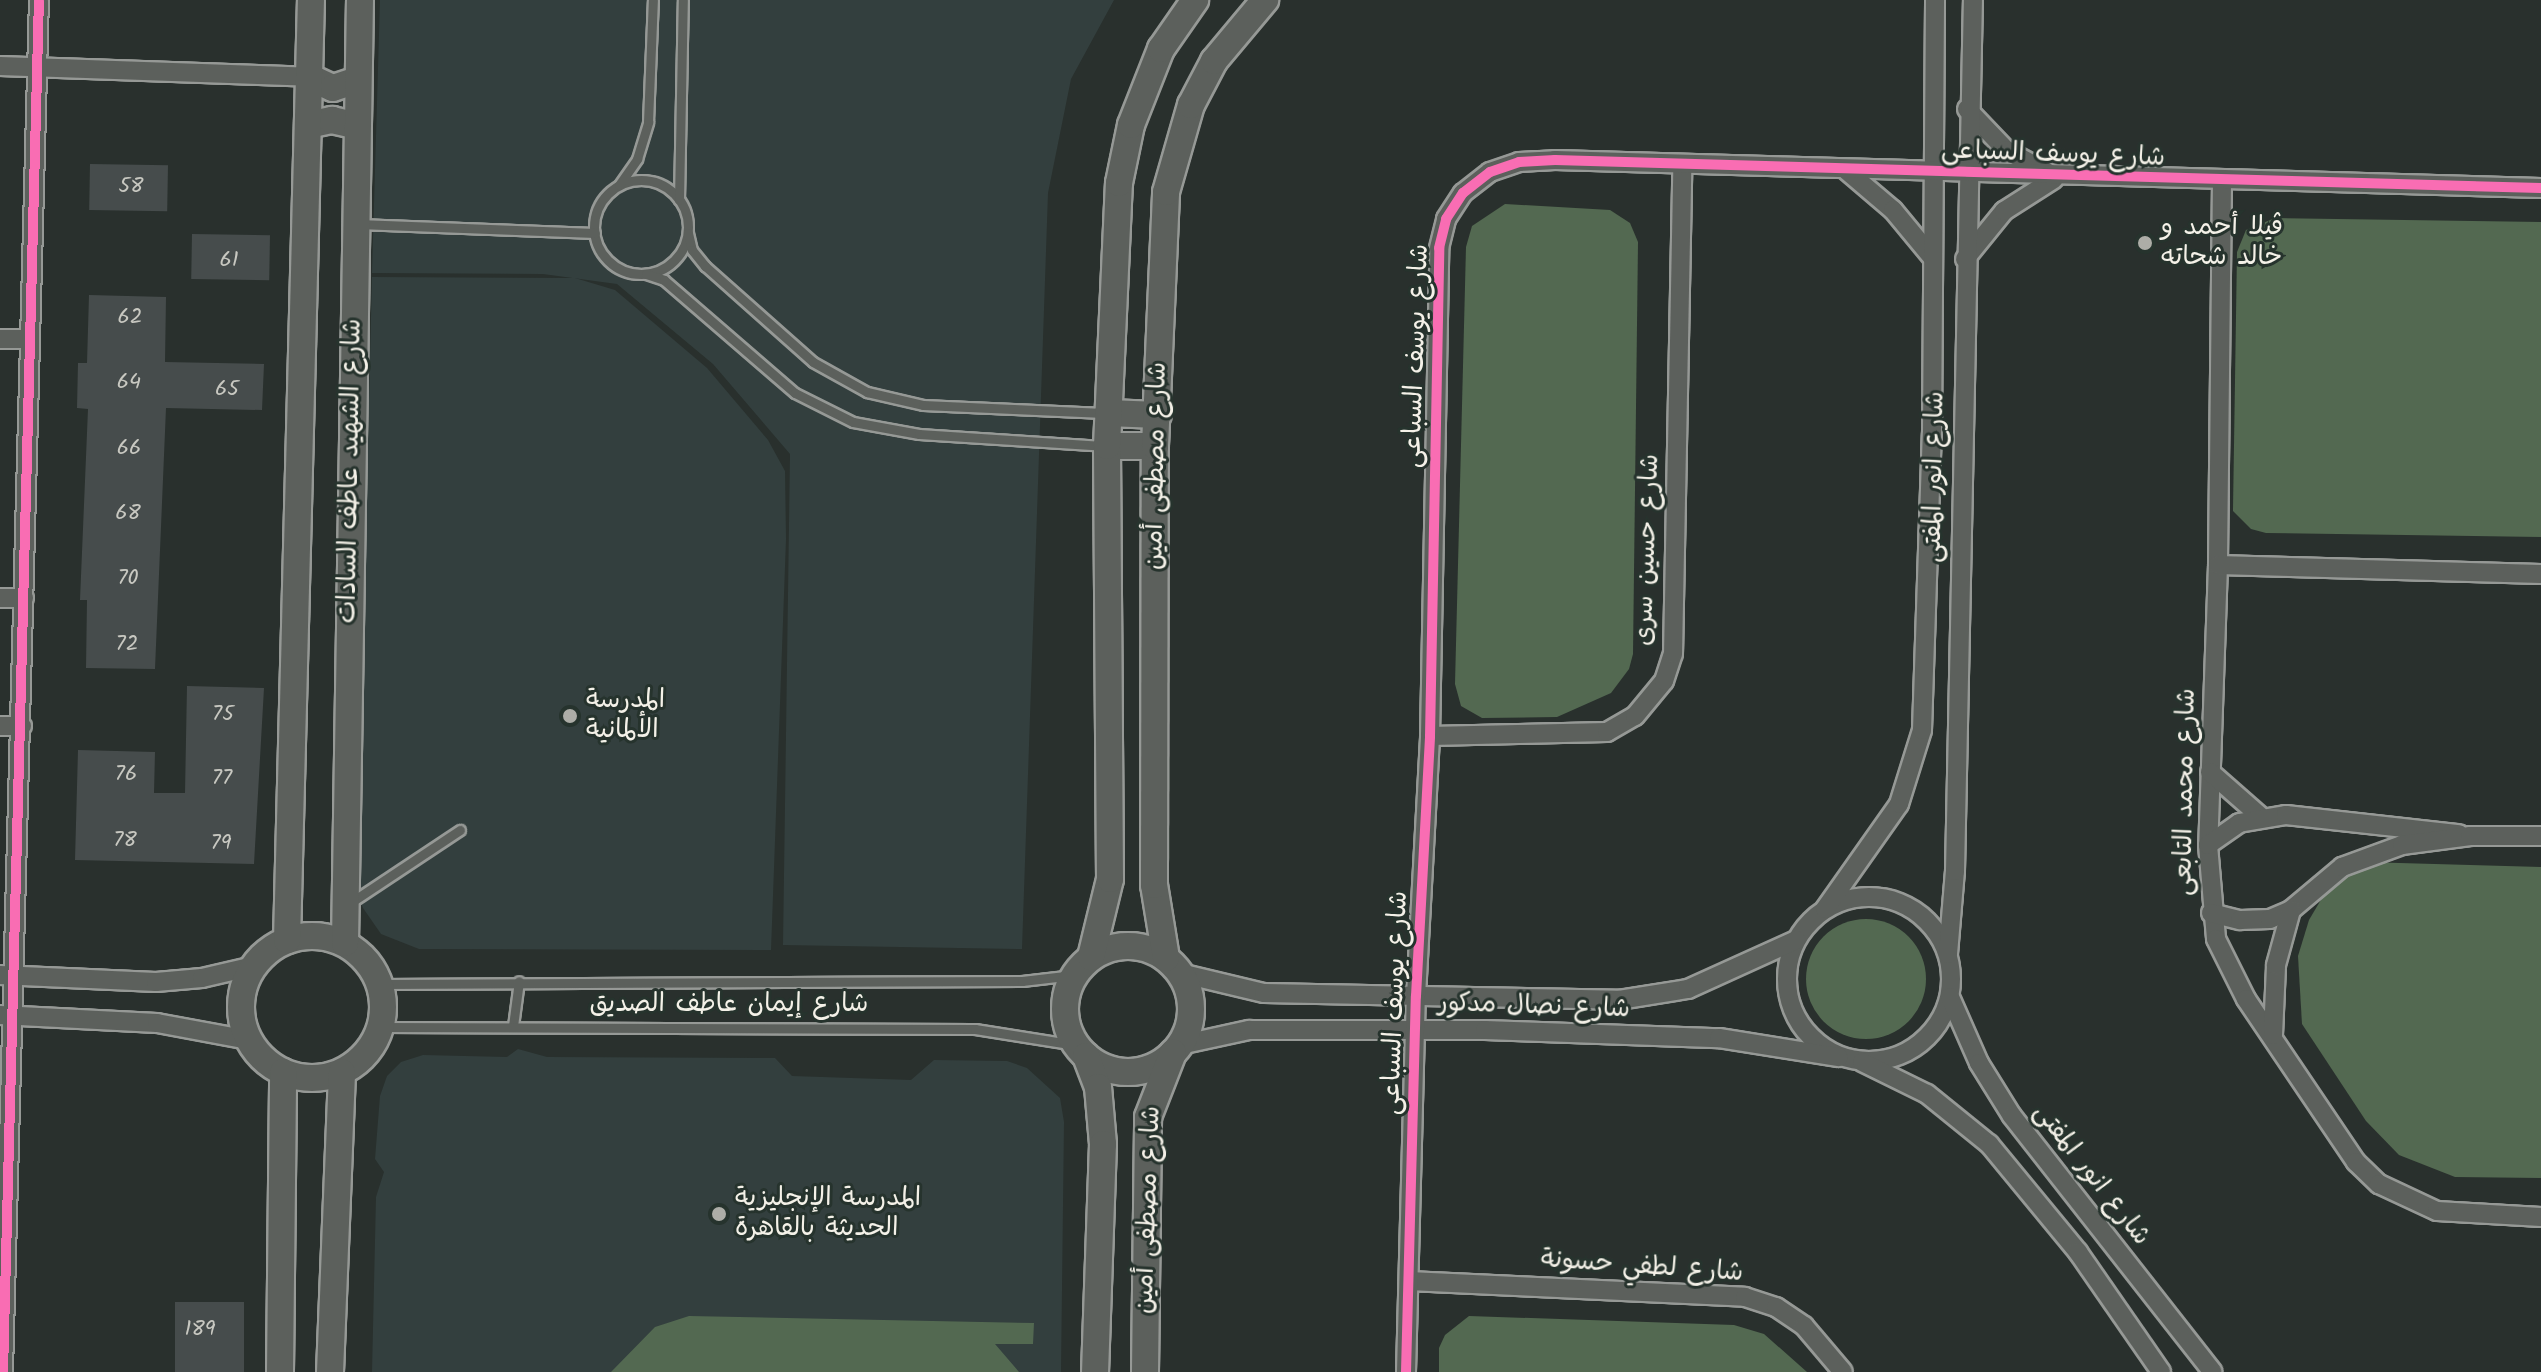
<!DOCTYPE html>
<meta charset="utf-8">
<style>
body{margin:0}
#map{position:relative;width:2541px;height:1372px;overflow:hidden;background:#29302d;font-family:Kalam,"Playpen Sans Arabic",sans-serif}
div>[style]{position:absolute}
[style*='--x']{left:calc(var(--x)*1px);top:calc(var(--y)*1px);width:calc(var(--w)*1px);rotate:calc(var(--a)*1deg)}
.built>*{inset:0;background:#333f3e}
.green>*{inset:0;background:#536951}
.round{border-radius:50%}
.building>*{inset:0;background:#464c4c;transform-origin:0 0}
.roads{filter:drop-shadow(2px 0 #969996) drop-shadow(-2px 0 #969996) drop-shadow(0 2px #969996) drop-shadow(0 -2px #969996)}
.lane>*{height:9px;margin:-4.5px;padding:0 4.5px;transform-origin:4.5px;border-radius:4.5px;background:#5c605c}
.lane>.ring{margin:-4.5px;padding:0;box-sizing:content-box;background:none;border:9px solid #5c605c;border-radius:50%}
.street>*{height:18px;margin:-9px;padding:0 9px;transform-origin:9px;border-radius:9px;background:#5c605c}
.street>.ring{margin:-9px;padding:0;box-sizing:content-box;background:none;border:18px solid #5c605c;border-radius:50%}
.secondary>*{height:26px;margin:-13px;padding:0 13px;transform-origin:13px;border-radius:13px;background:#5c605c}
.secondary>.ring{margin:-13px;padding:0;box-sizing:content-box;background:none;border:26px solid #5c605c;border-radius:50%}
.cycleway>*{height:10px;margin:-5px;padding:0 5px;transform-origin:5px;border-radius:5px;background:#f96db3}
.dots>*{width:22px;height:22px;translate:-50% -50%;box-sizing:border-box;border:4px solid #26332d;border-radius:50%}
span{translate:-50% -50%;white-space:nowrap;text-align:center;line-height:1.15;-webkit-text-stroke:6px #26332d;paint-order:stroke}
.number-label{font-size:22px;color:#c8c8c1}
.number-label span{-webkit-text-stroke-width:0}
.street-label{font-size:26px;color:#f4f1e8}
.poi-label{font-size:26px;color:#f4f1e8}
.left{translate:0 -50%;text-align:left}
</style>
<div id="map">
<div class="built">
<i style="clip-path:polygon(380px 0,1114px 0,1071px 79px,1048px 193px,1022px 949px,783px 945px,790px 454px,713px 364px,617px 284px,543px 274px,372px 273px)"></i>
<i style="clip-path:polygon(372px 277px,575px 278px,615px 290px,707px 368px,768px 440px,785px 471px,786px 539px,771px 950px,419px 949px,381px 934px,363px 908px,357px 893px)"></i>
<i style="clip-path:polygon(518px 1049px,547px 1057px,775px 1058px,792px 1076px,911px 1080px,934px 1060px,1007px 1061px,1027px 1068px,1060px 1098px,1064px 1122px,1061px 1372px,372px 1372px,376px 1197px,384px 1172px,375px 1159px,380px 1096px,387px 1076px,401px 1062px,423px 1055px,507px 1057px)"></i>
</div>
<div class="green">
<i style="clip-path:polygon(1505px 204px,1610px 210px,1630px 223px,1638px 242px,1633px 654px,1629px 669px,1611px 693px,1557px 717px,1482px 718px,1461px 706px,1455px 684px,1466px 247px,1472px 226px)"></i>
<i style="clip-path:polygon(2275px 218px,2541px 222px,2541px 537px,2266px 533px,2251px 529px,2233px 511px,2237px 252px,2246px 230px)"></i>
<i style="clip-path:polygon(2364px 862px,2541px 867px,2541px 1178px,2455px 1177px,2399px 1155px,2366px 1121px,2302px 1024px,2298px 956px,2309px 920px,2329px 886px)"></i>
<i class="round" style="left:1806px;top:919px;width:120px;height:120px"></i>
<i style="clip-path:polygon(689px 1316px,1034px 1323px,1033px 1344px,995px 1344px,1019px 1372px,611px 1372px,655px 1327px)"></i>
<i style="clip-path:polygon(1469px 1316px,1734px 1325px,1764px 1334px,1807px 1372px,1439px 1372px,1439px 1348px,1445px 1335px)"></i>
</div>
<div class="building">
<i style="left:90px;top:164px;width:78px;height:46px;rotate:1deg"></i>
<i style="left:192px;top:234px;width:78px;height:45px;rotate:1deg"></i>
<i style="clip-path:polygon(89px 295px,166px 297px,165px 362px,264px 364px,262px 410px,166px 408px,155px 669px,86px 668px,87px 600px,80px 600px,88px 409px,77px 408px,78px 363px,87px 363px)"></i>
<i style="clip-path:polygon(187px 686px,264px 688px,254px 864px,75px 860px,78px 750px,155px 752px,154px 793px,185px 793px)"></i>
<i style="left:175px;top:1302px;width:69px;height:70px"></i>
</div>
<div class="roads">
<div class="lane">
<i class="ring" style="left:594px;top:180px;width:85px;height:85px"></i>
<i style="--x:619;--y:185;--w:32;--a:-55"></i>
<i style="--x:637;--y:159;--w:39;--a:-73"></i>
<i style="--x:648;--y:122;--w:122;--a:-87.7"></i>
<i style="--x:679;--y:200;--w:200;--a:-88.9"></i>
<i style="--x:358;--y:224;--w:237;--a:2.2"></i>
<i style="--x:688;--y:233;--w:17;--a:77"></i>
<i style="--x:692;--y:250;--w:21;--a:51"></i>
<i style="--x:705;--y:266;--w:144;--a:41.6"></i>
<i style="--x:813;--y:362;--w:62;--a:29.1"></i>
<i style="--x:867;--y:392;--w:57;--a:13.1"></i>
<i style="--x:923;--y:405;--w:181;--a:2.5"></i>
<i style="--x:646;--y:274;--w:19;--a:18"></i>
<i style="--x:664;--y:280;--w:173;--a:40.8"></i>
<i style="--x:795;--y:393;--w:65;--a:26.6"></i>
<i style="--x:853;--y:422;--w:67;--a:10.3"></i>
<i style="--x:919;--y:434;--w:184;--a:3.7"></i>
<i style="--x:350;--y:903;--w:132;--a:-33.6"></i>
<i style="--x:381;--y:984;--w:641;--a:-0.27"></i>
<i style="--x:1022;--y:981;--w:52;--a:-6.6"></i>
<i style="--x:513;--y:1026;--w:45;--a:-82.4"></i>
<i style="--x:381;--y:1027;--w:594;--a:0.19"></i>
<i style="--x:975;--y:1029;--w:102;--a:9"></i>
</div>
<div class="street">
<i style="--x:0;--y:66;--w:309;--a:2"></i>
<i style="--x:1967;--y:109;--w:57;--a:46.4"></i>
<i style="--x:2006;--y:150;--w:50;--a:28.6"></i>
<i style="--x:1847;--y:171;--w:60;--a:40.3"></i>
<i style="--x:1893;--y:210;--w:60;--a:50.4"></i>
<i style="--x:2222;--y:181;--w:384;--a:90.6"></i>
<i style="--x:2218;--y:565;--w:280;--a:92"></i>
<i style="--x:2208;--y:845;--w:94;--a:85.1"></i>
<i style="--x:2216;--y:939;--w:67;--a:63.4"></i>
<i style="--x:2246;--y:999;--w:197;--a:56"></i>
<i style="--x:2356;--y:1162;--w:32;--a:44"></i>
<i style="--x:2379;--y:1184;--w:64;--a:25"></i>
<i style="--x:2437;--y:1211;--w:104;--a:3.3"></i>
<i style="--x:1965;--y:259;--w:62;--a:-50.9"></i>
<i style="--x:2004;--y:211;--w:59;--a:-32.6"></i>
<i style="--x:0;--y:339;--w:30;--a:0"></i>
<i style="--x:2218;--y:565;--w:323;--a:1.6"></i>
<i style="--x:0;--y:598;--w:24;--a:0"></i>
<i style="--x:0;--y:726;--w:22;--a:0"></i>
<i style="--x:1430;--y:736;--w:177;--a:-1.3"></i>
<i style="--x:1607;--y:732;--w:32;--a:-30"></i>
<i style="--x:1635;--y:716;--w:45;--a:-50.4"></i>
<i style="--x:1664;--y:681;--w:28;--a:-72"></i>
<i style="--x:1673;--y:654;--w:490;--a:-88.9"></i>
<i style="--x:2210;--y:772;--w:67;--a:41.3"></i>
<i style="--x:2208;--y:845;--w:38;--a:-35"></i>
<i style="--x:2239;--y:823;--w:48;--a:-9.7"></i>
<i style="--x:2286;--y:815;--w:174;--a:6.3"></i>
<i class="ring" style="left:1787px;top:897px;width:146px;height:146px"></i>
<i style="--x:1825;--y:909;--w:128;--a:-54.8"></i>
<i style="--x:1899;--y:804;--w:77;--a:-72.7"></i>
<i style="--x:1922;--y:730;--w:297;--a:-88.1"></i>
<i style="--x:1932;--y:433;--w:433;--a:-89.6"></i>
<i style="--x:2211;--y:913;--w:30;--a:14"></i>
<i style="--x:2240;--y:920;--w:30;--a:-2"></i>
<i style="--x:2270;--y:919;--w:23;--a:-23"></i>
<i style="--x:2291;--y:910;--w:67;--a:-40.1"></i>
<i style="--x:2342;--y:867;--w:64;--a:-20.1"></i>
<i style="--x:2402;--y:845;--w:69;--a:-7.5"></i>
<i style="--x:2470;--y:836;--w:71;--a:0"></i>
<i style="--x:1948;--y:954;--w:83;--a:-85.2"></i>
<i style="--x:1955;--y:871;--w:871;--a:-88.82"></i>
<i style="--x:1180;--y:973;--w:86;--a:13.4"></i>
<i style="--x:1264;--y:993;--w:355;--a:1.1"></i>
<i style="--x:1619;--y:1000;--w:70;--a:-9.1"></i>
<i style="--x:1688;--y:989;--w:119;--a:-24.4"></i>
<i style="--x:0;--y:975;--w:156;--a:2.6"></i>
<i style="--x:156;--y:982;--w:46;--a:-5"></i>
<i style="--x:202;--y:978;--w:53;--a:-13"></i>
<i style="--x:1950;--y:997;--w:72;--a:66.3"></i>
<i style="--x:1979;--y:1063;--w:62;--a:58.1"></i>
<i style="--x:2012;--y:1116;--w:325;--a:51.9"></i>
<i style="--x:0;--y:1015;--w:157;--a:2.9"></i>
<i style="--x:157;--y:1023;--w:94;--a:10.5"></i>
<i style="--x:2273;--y:1035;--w:70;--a:-87.5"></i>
<i style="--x:2276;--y:965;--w:57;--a:-74.7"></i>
<i style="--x:1180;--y:1045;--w:71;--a:-12.3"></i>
<i style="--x:1249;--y:1030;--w:236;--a:0"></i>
<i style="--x:1485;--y:1030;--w:234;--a:2"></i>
<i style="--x:1719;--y:1038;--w:121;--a:9.1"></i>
<i style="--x:1862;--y:1062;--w:72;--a:26.2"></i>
<i style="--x:1927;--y:1094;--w:80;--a:38.9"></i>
<i style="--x:1989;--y:1144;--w:140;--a:50.5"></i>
<i style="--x:2078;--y:1252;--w:146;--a:55.3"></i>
<i style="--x:1409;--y:1281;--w:336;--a:2.7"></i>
<i style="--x:1745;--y:1297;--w:33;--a:18"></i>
<i style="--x:1776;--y:1307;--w:34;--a:34"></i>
<i style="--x:1804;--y:1326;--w:60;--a:49.7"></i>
<i style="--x:3;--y:1372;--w:1372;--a:-88.5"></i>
<i style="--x:1406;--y:1372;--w:376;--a:-88.5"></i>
<i style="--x:1416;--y:996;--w:260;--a:-86.9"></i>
<i style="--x:1430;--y:736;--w:488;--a:-88.9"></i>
<i style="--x:1439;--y:248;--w:30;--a:-76"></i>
<i style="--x:1446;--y:219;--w:31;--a:-57"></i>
<i style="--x:1463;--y:193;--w:34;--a:-38"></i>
<i style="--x:1490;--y:172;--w:31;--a:-19"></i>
<i style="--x:1519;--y:162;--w:36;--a:-3"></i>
<i style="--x:1555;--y:160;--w:986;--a:1.63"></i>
</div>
<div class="secondary">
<i style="--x:309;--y:77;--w:26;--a:25"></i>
<i style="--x:333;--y:88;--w:26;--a:-18"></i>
<i style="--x:308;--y:125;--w:25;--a:-12"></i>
<i style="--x:332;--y:120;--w:26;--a:13"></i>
<i style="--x:1108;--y:413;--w:50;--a:2.3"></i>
<i style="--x:1107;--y:446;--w:48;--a:0"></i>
<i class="ring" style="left:241px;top:936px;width:116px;height:116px"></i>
<i style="--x:287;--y:940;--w:940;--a:-88.54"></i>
<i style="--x:345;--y:943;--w:943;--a:-89.09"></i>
<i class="ring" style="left:1065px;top:946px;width:100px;height:100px"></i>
<i style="--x:1091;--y:957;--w:80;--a:-76.3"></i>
<i style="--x:1110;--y:879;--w:433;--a:-90.4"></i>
<i style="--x:1107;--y:446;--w:263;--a:-87.4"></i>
<i style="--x:1119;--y:183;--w:59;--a:-78.3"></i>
<i style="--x:1131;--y:125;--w:82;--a:-68.5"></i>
<i style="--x:1161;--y:49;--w:60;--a:-55.2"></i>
<i style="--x:1166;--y:958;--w:74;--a:-99.3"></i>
<i style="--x:1154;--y:885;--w:439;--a:-89.9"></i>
<i style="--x:1155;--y:446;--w:254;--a:-87.5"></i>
<i style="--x:1166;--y:192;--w:91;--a:-74"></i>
<i style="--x:1191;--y:105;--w:50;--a:-62.4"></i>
<i style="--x:1214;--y:61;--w:80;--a:-50.1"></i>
<i style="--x:1086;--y:1056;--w:33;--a:69"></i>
<i style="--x:1098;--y:1087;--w:57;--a:85"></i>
<i style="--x:1103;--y:1144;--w:228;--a:92"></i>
<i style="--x:280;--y:1372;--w:300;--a:-89.4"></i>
<i style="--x:330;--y:1372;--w:300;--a:-87.7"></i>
<i style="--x:1145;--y:1372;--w:255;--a:-89.3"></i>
<i style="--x:1148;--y:1117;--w:69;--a:-68.7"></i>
</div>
</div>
<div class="cycleway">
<i style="--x:3;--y:1372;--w:1372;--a:-88.5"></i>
<i style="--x:1406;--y:1372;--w:376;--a:-88.5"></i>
<i style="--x:1416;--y:996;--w:260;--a:-86.9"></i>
<i style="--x:1430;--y:736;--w:488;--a:-88.9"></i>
<i style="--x:1439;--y:248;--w:30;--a:-76"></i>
<i style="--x:1446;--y:219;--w:31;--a:-57"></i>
<i style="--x:1463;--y:193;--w:34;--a:-38"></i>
<i style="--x:1490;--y:172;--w:31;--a:-19"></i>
<i style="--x:1519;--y:162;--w:36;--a:-3"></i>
<i style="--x:1555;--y:160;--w:986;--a:1.63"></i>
</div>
<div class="dots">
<i style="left:2145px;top:243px;background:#adada7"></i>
<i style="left:570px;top:716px;background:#adada7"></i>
<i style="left:719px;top:1214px;background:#adada7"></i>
</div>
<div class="number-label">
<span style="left:131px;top:187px">58</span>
<span style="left:229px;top:261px">61</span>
<span style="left:130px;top:318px">62</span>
<span style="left:129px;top:383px">64</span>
<span style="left:227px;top:390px">65</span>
<span style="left:129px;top:449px">66</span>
<span style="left:128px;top:514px">68</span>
<span style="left:128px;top:579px">70</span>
<span style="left:127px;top:645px">72</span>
<span style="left:223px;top:715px">75</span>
<span style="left:126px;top:775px">76</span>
<span style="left:222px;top:779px">77</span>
<span style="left:125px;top:841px">78</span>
<span style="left:221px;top:844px">79</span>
<span style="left:200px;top:1330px">189</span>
</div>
<div class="street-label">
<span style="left:2053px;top:155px;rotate:2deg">شارع يوسف السباعى</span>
<span style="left:1417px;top:356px;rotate:-88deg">شارع يوسف السباعى</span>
<span style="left:1157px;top:466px;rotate:-89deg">شارع مصطفى أمين</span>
<span style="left:351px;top:471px;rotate:-89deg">شارع الشهيد عاطف السادات</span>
<span style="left:1935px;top:477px;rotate:-89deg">شارع انور المفتى</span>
<span style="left:1648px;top:550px;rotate:-88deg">شارع حسين سرى</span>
<span style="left:2186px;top:792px;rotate:-89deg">شارع محمد التابعى</span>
<span style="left:1396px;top:1003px;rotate:-88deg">شارع يوسف السباعى</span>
<span style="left:729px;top:1005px">شارع إيمان عاطف الصديق</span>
<span style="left:1534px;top:1007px;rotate:2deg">شارع نصال مدكور</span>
<span style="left:2091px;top:1175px;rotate:52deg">شارع انور المفتى</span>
<span style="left:1149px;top:1210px;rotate:-88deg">شارع مصطفى أمين</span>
<span style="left:1642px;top:1267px;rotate:4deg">شارع لطفي حسونة</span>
</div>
<div class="poi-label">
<span class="left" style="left:2161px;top:243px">ڤيلا أحمد و<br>خالد شحاته</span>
<span class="left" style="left:586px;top:716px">المدرسة<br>الألمانية</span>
<span class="left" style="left:735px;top:1214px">المدرسة الإنجليزية<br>الحديثة بالقاهرة</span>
</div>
</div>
